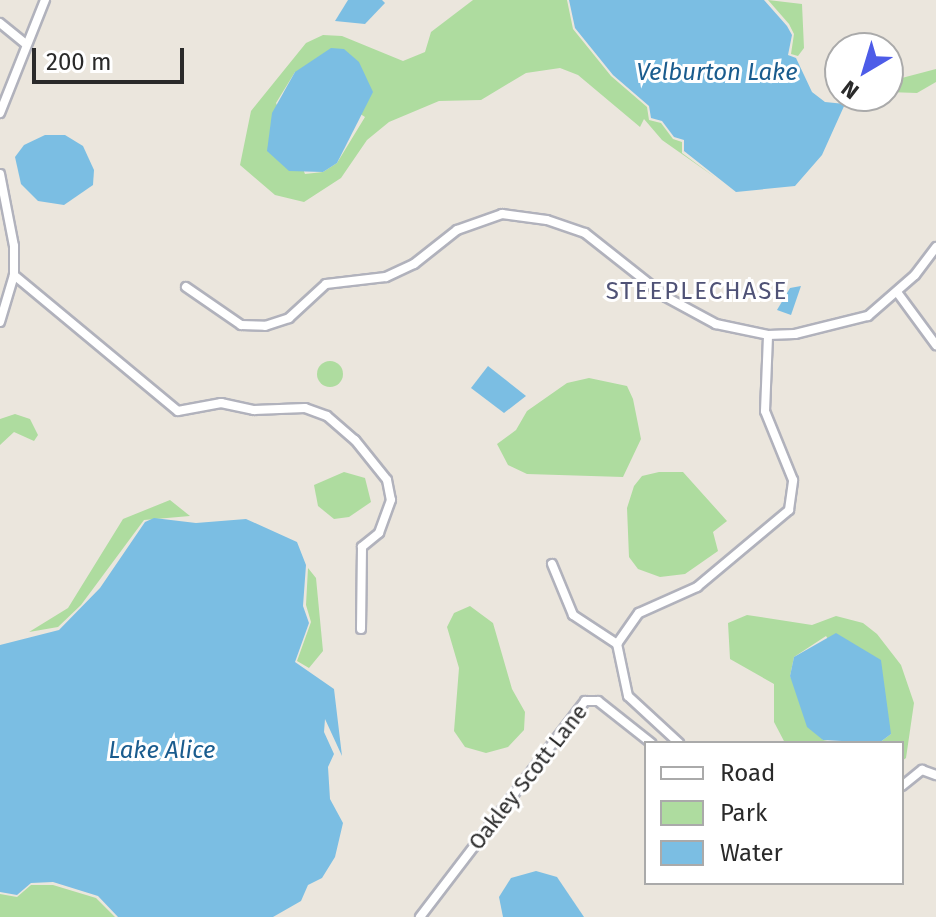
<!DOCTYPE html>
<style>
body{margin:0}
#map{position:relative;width:936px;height:917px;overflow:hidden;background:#ebe6dd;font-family:"Fira Sans",sans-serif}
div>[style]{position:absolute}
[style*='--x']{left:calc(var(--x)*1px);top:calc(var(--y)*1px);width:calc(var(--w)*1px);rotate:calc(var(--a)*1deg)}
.green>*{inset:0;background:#aedc9f}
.round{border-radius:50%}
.water>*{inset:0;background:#7bbee3}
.roads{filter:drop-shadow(2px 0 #b1b2bc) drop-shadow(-2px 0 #b1b2bc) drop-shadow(0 2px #b1b2bc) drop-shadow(0 -2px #b1b2bc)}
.minor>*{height:8px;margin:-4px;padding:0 4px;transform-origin:4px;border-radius:4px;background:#fff}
span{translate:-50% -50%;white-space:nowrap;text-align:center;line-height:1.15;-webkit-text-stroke:6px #fff;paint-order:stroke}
.street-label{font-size:22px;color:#2a2a2a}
.water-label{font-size:24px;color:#1a5c8e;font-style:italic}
.neighbourhood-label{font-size:24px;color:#4f5276;letter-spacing:2px}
.legend{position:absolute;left:644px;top:741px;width:260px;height:144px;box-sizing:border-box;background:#fff;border:2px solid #aaa;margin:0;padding:10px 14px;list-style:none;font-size:24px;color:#2a2a2a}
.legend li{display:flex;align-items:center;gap:16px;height:40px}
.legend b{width:40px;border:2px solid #aaa}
.north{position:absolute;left:824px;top:32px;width:80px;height:80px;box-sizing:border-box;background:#fff;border:2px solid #aaa;border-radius:50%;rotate:218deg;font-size:22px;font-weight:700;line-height:32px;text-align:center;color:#2a2a2a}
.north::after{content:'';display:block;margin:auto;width:28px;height:36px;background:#4d5ce8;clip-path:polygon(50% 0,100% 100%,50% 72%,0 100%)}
.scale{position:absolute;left:32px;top:48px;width:152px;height:36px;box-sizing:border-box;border:4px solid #2a2a2a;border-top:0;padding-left:10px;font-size:24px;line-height:28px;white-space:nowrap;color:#2a2a2a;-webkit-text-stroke:6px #fff;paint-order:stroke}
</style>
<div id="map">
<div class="green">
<i style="clip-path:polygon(evenodd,473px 0,567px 0,573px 29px,611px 76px,647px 107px,649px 120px,661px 123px,673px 139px,682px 142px,682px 153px,716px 178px,662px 140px,644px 119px,640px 127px,578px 75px,560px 68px,526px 73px,481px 100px,439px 101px,389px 122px,367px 140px,341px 178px,304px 202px,275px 195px,240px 165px,251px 111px,306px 43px,323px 35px,342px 36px,403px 61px,425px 52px,431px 32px,473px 0,295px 72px,365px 117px,337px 163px,323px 172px,305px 174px,276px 103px,295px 72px)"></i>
<i style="clip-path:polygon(768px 0,802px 4px,804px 48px,798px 56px,791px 54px,794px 34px,789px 24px)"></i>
<i style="clip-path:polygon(936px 69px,936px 82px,917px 93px,888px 92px,898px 79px)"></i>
<i class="round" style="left:317px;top:361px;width:26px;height:26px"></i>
<i style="clip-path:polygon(589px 378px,627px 386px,633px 399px,641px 439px,623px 477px,527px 474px,508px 465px,497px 444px,516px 430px,527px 411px,567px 383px)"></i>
<i style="clip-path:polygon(15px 414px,30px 419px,38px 435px,34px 441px,14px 432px,0 445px,0 419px)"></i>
<i style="clip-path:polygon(344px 472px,365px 478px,371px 502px,349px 517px,334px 519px,318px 506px,314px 485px)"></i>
<i style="clip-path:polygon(659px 472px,683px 472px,727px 521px,713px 532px,718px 551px,685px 574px,660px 577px,638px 569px,629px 557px,627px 508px,634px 486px,642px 476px)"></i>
<i style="clip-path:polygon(170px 500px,190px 516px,144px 520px,81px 605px,58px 627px,29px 632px,68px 608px,123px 519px)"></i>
<i style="clip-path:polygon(308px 568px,316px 578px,323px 651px,309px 668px,297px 661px,311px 622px,306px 605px)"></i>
<i style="clip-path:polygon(470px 606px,493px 623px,512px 689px,525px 712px,524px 730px,508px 747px,486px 753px,465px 747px,454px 731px,459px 668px,447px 627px,454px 613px)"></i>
<i style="clip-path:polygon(747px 615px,812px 625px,836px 616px,863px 623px,877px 634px,901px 665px,914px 703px,906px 758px,902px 761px,902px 743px,879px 743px,891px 734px,826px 636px,794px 657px,790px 676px,823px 740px,837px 743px,785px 743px,774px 722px,774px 684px,730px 659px,728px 623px)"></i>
<i style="clip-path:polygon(31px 885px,53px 885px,96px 898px,115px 917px,0 917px,0 894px,17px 897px)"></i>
</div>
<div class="water">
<i style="clip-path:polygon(348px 0,382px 0,385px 3px,365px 24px,335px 21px)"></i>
<i style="clip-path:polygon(569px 0,764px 0,787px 26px,792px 35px,788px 55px,796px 58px,812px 92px,825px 102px,845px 104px,822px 155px,795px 186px,736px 192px,684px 151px,684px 140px,674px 137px,662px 121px,651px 118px,649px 106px,613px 75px,575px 28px)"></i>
<i style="clip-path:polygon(331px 48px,344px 49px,359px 62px,373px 92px,337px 163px,323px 172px,289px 171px,267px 151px,272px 113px,295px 72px)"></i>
<i style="clip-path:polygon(45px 135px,65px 135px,83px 146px,94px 170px,93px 185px,64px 205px,38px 201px,21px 184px,15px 157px,24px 145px)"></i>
<i style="clip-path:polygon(801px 286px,791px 315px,777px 310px,790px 288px)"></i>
<i style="clip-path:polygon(488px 366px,526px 396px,504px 413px,471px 388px)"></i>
<i style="clip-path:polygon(154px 518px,196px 523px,246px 519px,297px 542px,306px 565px,303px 606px,309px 623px,295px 662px,334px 689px,342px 756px,325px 719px,324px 732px,334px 754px,328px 767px,330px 799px,343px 823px,335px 857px,322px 878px,308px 885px,301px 901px,273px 917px,118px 917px,98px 896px,53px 882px,31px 883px,17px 895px,0 892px,0 645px,59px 630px,100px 588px,145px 522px)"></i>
<i style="clip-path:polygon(836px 633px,881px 660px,891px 734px,879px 743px,823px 740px,807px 727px,790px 676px,794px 657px)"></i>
<i style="clip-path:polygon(536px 871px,557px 877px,584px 917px,503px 917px,499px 897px,511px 878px)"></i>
</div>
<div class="roads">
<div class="minor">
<i style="--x:0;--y:23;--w:33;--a:39"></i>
<i style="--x:0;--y:113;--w:122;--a:-68.3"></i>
<i style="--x:0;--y:174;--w:73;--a:79"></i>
<i style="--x:14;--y:246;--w:29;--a:90"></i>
<i style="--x:14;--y:275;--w:49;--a:106.6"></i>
<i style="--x:14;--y:275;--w:213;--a:39.7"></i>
<i style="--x:178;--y:411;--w:44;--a:-10.5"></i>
<i style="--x:221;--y:403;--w:34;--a:12"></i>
<i style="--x:254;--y:410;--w:51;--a:-2.2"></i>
<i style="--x:305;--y:408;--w:23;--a:20"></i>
<i style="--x:327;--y:416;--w:37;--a:41"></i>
<i style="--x:355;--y:440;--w:51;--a:51.3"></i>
<i style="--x:387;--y:480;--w:20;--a:79"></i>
<i style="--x:391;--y:500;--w:35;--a:110"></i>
<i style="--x:379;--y:533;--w:22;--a:141"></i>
<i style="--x:362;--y:547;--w:82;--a:90.7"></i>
<i style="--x:186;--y:287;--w:67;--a:34.6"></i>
<i style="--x:241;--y:325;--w:24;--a:2"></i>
<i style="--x:265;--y:326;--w:25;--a:-18"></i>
<i style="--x:289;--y:318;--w:50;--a:-42.6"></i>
<i style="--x:326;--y:284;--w:60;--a:-6.7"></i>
<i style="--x:386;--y:277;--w:31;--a:-25"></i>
<i style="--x:414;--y:264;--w:55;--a:-38.3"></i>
<i style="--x:457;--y:230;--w:48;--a:-19.6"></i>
<i style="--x:502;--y:214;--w:45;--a:7.6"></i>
<i style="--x:547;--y:220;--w:40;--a:18.9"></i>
<i style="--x:585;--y:233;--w:103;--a:38.3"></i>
<i style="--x:666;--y:297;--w:57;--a:28.4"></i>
<i style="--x:716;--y:324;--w:53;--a:11.9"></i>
<i style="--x:768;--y:335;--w:27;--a:-2"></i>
<i style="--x:795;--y:334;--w:75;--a:-13.9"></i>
<i style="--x:868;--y:316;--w:62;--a:-41.1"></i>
<i style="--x:915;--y:275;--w:35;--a:-53"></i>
<i style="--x:897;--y:292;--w:66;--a:53.7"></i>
<i style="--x:552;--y:564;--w:55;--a:67.6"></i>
<i style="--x:573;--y:615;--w:53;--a:33.4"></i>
<i style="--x:679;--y:743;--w:69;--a:-137.3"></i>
<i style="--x:628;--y:696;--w:53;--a:-101.9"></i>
<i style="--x:617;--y:644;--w:38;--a:-55"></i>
<i style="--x:639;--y:613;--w:64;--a:-24.1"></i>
<i style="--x:697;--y:587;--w:120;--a:-39.9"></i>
<i style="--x:789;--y:510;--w:30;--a:-82"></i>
<i style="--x:793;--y:480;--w:74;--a:-112.1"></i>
<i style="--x:765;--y:411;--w:76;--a:-87.7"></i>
<i style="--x:902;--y:786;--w:26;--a:-39"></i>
<i style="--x:922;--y:770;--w:15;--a:20"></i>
<i style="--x:420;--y:917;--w:272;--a:-52.6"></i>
<i style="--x:585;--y:701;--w:13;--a:0"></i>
<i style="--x:598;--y:701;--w:68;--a:38.4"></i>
</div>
</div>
<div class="street-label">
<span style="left:528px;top:777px;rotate:-52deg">Oakley Scott Lane</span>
</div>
<div class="water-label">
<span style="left:717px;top:73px">Velburton Lake</span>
<span style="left:162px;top:751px">Lake Alice</span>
</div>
<div class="neighbourhood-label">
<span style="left:697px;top:292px">STEEPLECHASE</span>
</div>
<ul class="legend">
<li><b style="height:10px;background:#fff"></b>Road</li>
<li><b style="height:22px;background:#aedc9f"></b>Park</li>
<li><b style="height:22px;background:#7bbee3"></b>Water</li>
</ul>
<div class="north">N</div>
<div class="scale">200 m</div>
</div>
